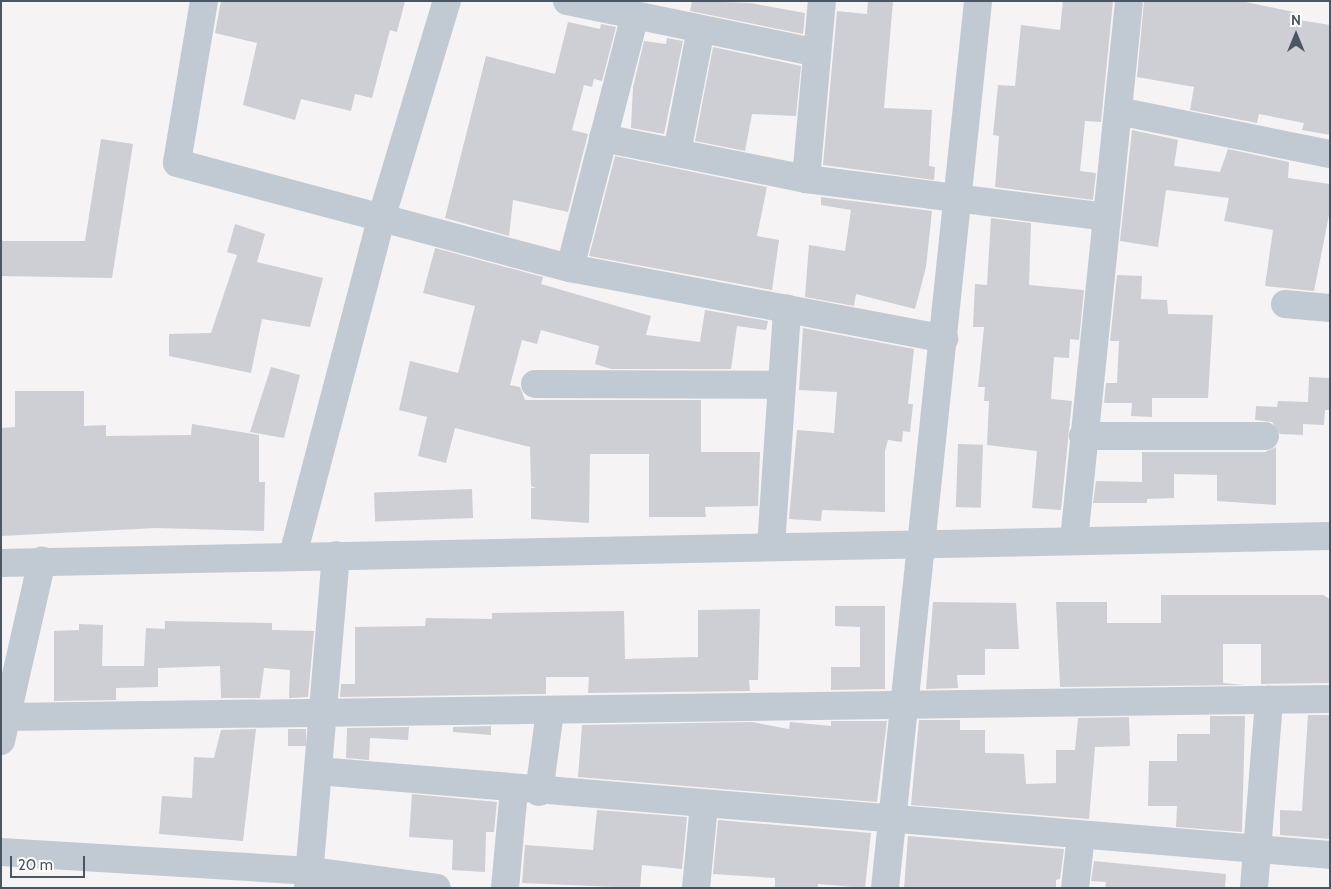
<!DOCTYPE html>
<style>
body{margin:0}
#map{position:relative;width:1331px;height:889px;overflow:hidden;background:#f5f3f3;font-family:Cabin,sans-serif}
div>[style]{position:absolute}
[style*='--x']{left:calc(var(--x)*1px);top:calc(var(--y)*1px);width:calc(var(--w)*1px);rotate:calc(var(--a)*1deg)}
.building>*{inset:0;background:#cdcfd5;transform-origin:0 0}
.minor>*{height:28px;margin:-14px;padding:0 14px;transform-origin:14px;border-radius:14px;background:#c1cad2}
span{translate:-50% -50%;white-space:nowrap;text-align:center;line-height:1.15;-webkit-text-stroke:4px #fff;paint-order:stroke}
.frame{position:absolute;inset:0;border:2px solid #4a5661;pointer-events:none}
.north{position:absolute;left:1271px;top:10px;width:50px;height:50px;-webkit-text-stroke:4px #fff;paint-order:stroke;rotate:0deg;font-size:14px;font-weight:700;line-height:20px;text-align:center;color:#4a5661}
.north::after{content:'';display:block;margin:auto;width:18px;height:22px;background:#4a5661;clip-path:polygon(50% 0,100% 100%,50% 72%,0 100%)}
.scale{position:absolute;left:10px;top:856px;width:75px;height:22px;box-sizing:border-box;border:2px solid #4a5661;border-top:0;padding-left:6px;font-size:15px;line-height:18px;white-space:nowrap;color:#4a5661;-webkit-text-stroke:4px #fff;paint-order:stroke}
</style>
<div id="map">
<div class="building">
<i style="clip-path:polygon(221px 1px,405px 1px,397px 32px,390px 30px,372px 98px,355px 94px,351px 111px,301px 99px,295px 120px,243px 105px,257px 43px,215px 33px)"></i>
<i style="clip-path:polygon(692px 1px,750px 3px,805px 13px,803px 34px,690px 11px)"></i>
<i style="clip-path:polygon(868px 1px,893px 1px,884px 108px,932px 110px,929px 166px,935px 167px,934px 180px,823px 165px,837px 11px,867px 14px)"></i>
<i style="clip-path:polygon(1063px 1px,1113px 1px,1101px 122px,1085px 121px,1080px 171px,1096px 173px,1093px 200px,995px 187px,999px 136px,993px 135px,998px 85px,1015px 86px,1021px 25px,1060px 30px)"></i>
<i style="clip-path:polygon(1144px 1px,1241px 1px,1294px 12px,1293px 19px,1330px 25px,1330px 135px,1302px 130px,1304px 123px,1259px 114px,1257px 123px,1190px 110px,1194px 87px,1137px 77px)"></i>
<i style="clip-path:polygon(568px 22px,600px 29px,601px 24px,616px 27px,602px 81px,594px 79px,592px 87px,584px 85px,572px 130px,588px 134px,568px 212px,513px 200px,509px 236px,445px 218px,486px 56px,555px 74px)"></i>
<i style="clip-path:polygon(667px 38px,683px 41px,664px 134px,631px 128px,633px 87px,644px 41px,666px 44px)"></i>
<i style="clip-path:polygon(713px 47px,801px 66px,796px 116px,752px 114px,745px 151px,695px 141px)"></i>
<i style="clip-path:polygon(1132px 130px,1178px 140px,1174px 166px,1220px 172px,1228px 149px,1289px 162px,1288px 178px,1330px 184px,1330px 210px,1314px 291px,1265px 286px,1273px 230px,1224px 221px,1229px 198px,1166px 190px,1158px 247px,1120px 241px)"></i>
<i style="clip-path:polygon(101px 139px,133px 144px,112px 278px,1px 276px,1px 241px,85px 241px)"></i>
<i style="clip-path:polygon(615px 156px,767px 187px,757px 236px,779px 240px,772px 290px,589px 256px)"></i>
<i style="clip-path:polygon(821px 197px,932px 211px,926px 267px,915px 309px,856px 294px,854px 306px,805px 297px,809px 245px,845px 251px,851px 210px,821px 205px)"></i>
<i style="clip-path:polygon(991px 218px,1031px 223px,1029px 285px,1084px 290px,1079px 340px,1070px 339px,1069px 358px,1054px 357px,1051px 399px,1072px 401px,1061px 510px,1032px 508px,1037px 451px,987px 445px,989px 401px,984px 401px,985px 387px,978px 387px,984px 327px,973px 327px,975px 284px,987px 285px)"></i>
<i style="clip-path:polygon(235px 224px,265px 234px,257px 262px,323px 278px,310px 327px,262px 319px,251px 373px,169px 356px,169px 334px,211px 333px,237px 255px,227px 252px)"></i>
<i style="clip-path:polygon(435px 248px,543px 277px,541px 284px,651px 316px,646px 335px,700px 342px,705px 310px,768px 321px,766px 330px,737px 326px,731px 369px,611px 369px,595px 364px,599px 346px,541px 330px,537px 344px,522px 340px,510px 385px,520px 387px,525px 400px,701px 400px,701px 452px,760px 452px,758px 506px,705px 507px,706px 517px,649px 517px,649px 454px,590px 454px,589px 523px,531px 519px,531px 488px,536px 488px,531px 486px,530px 447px,455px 428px,446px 463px,418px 456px,427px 417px,399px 410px,410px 361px,458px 373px,475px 306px,423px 293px)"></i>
<i style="clip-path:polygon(1117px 275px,1142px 276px,1141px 299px,1167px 300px,1168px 314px,1213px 315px,1208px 398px,1152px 398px,1152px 417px,1131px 416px,1132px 403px,1104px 403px,1106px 383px,1117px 383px,1119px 341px,1110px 341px)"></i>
<i style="clip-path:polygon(803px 328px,914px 349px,908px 404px,913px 404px,910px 432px,903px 431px,902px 442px,888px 440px,885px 451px,885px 512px,822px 510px,821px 521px,789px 519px,797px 430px,834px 433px,837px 392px,799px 390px)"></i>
<i style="clip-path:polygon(271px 367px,300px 375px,284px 438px,250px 432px)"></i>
<i style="clip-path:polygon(1309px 377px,1330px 378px,1330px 410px,1325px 410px,1324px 425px,1303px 424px,1303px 435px,1280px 434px,1272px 422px,1255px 420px,1256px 406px,1277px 407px,1278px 401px,1308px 402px)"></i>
<i style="clip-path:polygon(15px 391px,84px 391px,84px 426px,106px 425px,106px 436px,191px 435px,192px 424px,259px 435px,259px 482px,265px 482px,264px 531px,156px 528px,1px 536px,1px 428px,15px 427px)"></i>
<i style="left:958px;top:444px;width:25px;height:63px;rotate:2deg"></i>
<i style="clip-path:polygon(1276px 447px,1276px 505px,1217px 501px,1217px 475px,1174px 474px,1174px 498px,1147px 499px,1147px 503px,1093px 503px,1096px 481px,1142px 482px,1142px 452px,1265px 452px)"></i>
<i style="left:472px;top:489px;width:29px;height:98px;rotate:88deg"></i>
<i style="clip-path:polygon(1161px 595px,1323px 595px,1330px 599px,1330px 683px,1261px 684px,1261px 644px,1223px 644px,1223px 683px,1245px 685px,1060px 687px,1056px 602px,1107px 602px,1107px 623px,1161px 623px)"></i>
<i style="clip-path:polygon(933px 602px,1016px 603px,1019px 649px,985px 649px,985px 675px,957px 675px,958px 688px,926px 689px)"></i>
<i style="clip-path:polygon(835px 606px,885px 606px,885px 689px,831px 690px,831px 667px,860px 667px,860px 627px,835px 626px)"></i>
<i style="clip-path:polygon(760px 609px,758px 680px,749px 680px,750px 691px,588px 693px,589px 677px,546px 677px,546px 694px,340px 697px,341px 684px,355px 684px,355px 627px,425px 626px,426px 618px,492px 619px,492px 613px,624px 611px,625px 659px,698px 657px,698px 610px)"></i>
<i style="clip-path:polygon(165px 621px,272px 623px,272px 630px,314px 631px,308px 697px,289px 698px,290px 670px,264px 668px,260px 698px,221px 698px,220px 666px,158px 668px,158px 687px,116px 688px,116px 700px,54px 701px,54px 631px,79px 630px,79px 624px,103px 625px,102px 666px,144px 666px,146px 628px,165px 629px)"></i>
<i style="clip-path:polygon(1308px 715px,1330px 715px,1330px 839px,1280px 835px,1280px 810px,1302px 811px)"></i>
<i style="clip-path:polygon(1210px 716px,1245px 716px,1242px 832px,1176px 827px,1177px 806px,1148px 806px,1149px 761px,1177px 761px,1177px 734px,1210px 734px)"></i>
<i style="clip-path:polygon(1129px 717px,1130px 746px,1095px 747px,1089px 819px,911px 805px,919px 720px,960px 720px,960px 730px,985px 730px,985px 753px,1024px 754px,1026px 784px,1056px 783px,1056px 750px,1075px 750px,1078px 718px)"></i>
<i style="clip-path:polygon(831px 721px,887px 721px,877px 802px,578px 777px,582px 725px,752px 722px,789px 729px,790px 722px,831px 726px)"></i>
<i style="clip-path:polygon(491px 726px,491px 735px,453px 732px,453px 727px)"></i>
<i style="clip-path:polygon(409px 727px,408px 740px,370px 738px,369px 760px,346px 758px,347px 728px)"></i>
<i style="clip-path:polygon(256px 729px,243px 841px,159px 834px,162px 796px,192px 798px,194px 757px,214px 758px,221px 730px)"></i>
<i style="left:288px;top:729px;width:18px;height:17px"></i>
<i style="clip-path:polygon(412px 794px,497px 802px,494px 832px,486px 832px,485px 872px,452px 870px,453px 840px,409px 837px)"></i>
<i style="clip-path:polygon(597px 810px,687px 817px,682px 869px,642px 865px,640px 888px,522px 883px,525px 845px,593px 850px)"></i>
<i style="clip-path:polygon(718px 820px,871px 833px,865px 888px,818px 884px,818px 888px,775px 888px,775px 878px,713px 874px)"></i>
<i style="clip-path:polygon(908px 836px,1064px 849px,1060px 879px,1056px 880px,1056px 888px,904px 888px)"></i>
<i style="clip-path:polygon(1094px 861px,1226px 874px,1225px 888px,1105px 888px,1106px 882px,1091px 881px)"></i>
</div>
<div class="minor">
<i style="--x:204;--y:1;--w:164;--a:99.5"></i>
<i style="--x:177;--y:163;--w:407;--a:15"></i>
<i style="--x:570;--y:268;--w:381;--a:10.7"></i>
<i style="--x:567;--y:1;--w:255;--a:11.7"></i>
<i style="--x:1118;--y:111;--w:216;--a:11.5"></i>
<i style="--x:603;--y:138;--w:207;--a:11.4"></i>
<i style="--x:806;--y:179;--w:301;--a:7.2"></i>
<i style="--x:677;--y:152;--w:125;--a:-79"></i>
<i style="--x:806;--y:179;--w:179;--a:-84.9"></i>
<i style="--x:570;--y:268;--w:261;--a:-75.6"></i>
<i style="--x:1285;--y:304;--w:45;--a:5.1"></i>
<i style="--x:535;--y:384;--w:244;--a:0.2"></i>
<i style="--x:1083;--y:436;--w:182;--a:0"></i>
<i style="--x:1074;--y:540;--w:542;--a:-84.17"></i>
<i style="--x:771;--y:546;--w:238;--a:-86.1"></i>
<i style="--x:293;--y:555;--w:347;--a:-75.3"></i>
<i style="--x:381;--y:219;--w:228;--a:-73.2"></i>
<i style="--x:1;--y:563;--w:1329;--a:-1.16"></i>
<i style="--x:7;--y:717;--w:1323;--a:-0.78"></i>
<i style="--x:1;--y:741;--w:185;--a:-77.2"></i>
<i style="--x:318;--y:771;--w:1015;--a:4.74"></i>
<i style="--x:539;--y:792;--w:81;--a:-82.2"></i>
<i style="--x:1;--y:852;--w:310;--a:3.5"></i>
<i style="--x:310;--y:871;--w:128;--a:7.6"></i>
<i style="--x:308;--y:888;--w:334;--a:-85.2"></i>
<i style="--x:505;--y:888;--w:98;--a:-84.8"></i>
<i style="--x:696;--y:888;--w:83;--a:-84.5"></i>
<i style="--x:885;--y:888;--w:892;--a:-84.01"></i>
<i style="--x:1075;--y:888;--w:53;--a:-83.5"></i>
<i style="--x:1254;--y:888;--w:189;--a:-85.4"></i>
</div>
<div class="frame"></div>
<div class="north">N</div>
<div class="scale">20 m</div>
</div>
